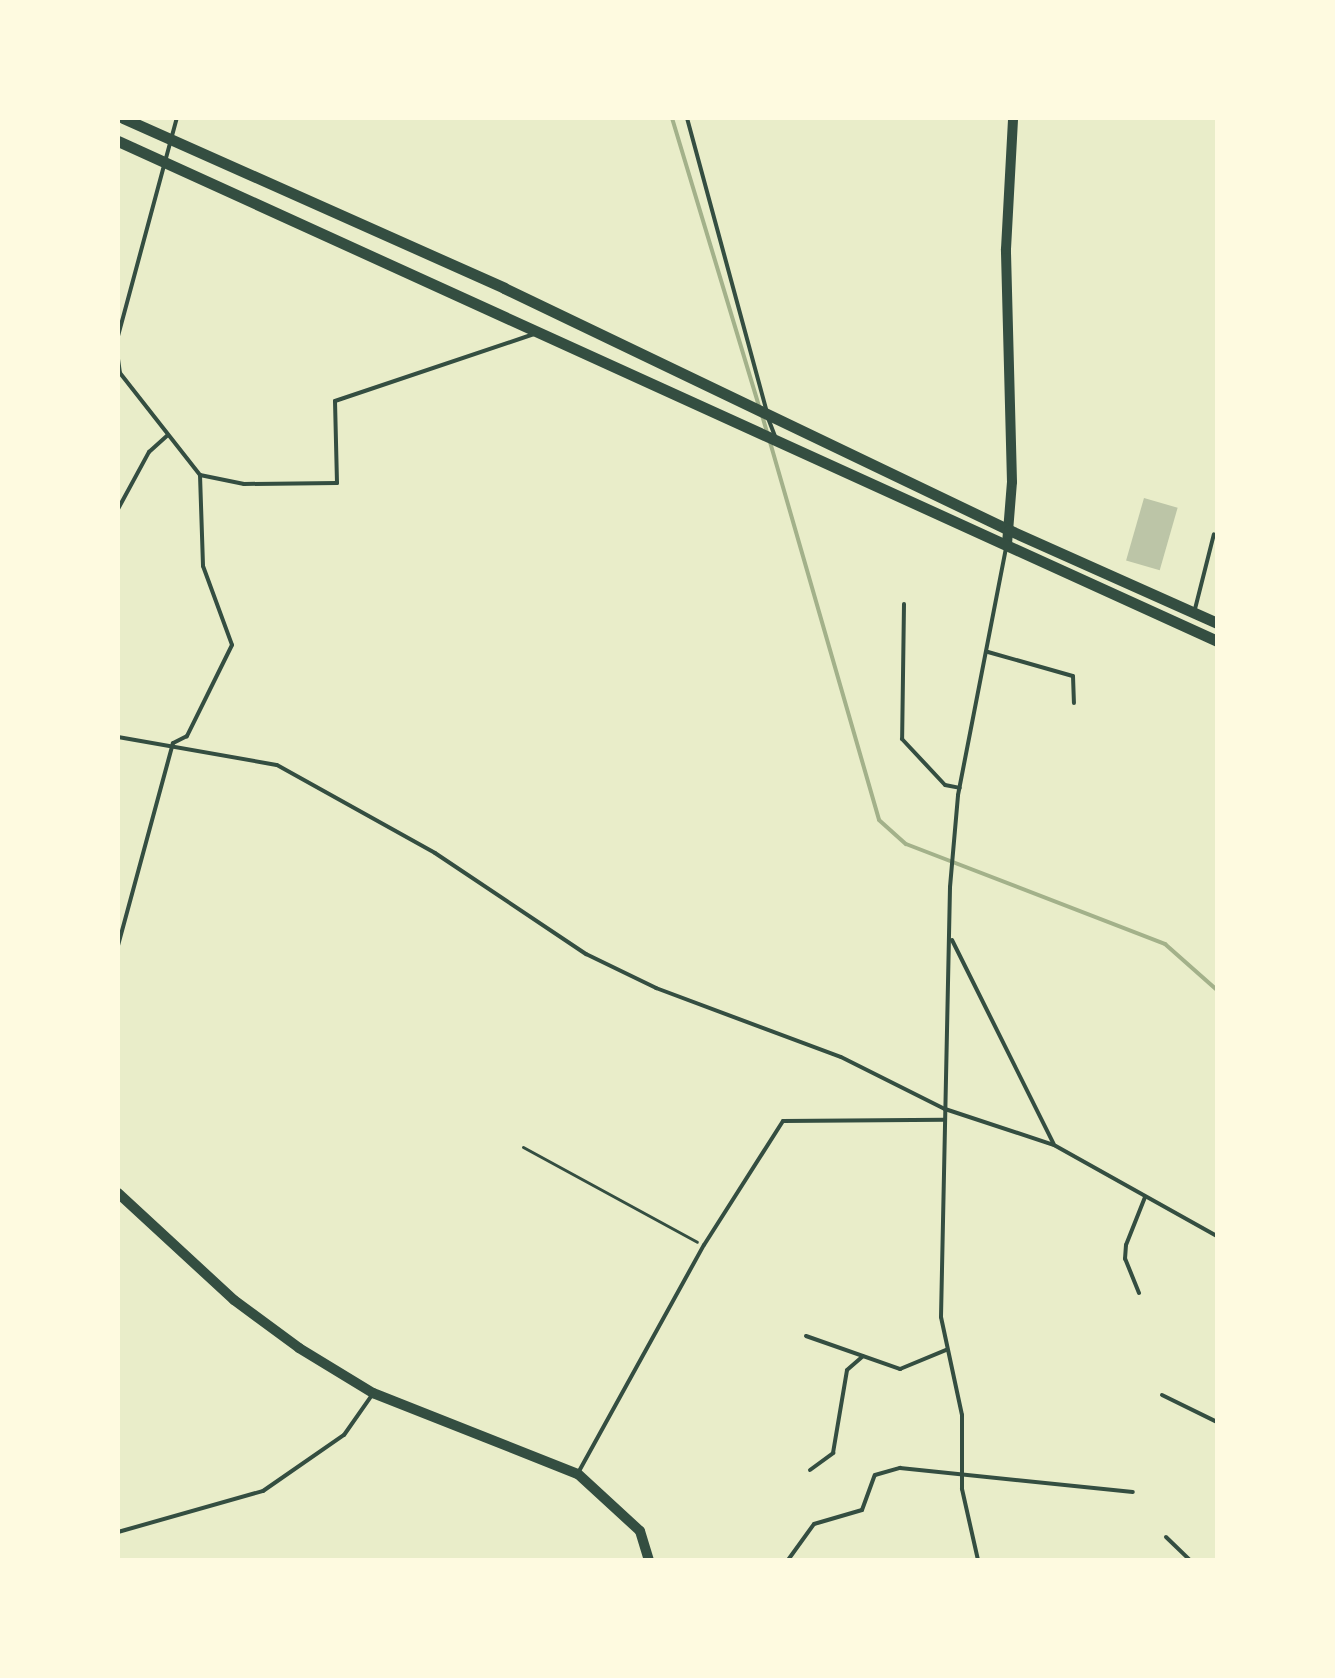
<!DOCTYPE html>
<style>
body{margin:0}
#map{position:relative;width:1335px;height:1678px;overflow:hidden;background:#e9edc9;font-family:"Archivo Narrow",sans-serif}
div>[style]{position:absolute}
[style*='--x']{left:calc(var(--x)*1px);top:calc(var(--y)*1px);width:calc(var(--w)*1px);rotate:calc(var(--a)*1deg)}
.stream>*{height:4px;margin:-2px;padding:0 2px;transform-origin:2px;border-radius:2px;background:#a3b18a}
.building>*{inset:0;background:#bcc5a7;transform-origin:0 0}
.path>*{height:3px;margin:-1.5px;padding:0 1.5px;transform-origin:1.5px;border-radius:1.5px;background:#344e41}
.service>*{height:4px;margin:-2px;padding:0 2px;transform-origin:2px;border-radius:2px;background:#344e41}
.tertiary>*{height:10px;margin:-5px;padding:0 5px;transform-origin:5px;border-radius:5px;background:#344e41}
.secondary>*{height:11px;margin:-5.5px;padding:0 5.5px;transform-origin:5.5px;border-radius:5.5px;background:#344e41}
span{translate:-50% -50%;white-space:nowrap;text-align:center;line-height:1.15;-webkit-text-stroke:6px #fefae0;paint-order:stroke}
.frame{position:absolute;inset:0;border:120px solid #fefae0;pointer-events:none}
</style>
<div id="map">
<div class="stream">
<i style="--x:672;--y:118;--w:302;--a:73.2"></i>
<i style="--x:762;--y:415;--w:19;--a:74"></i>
<i style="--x:770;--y:442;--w:393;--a:73.9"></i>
<i style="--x:879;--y:820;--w:36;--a:42"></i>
<i style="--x:906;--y:844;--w:278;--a:21.1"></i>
<i style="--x:1165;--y:944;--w:69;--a:41.5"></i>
</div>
<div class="building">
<i style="left:1144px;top:498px;width:35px;height:65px;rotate:16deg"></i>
</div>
<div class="path">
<i style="--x:523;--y:1147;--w:198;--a:28.6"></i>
</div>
<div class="service">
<i style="--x:687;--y:118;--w:302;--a:74.8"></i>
<i style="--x:118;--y:336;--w:226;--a:-74.9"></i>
<i style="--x:118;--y:359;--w:14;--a:82"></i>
<i style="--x:120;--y:373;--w:130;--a:51.9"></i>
<i style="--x:200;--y:475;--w:91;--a:88.1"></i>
<i style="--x:203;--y:566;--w:84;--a:69.8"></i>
<i style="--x:232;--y:645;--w:102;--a:116.3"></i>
<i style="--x:187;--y:736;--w:16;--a:153"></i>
<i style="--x:173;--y:743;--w:210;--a:105.2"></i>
<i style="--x:768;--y:418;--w:19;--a:69"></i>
<i style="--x:200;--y:475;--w:45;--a:11.6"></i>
<i style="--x:244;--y:484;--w:93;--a:-0.6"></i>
<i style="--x:337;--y:483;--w:82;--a:-91.4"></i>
<i style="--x:335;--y:401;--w:210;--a:-18.6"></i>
<i style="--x:118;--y:509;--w:65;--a:-61.5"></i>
<i style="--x:149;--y:452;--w:25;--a:-42"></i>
<i style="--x:904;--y:604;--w:135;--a:90.8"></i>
<i style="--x:902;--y:739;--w:63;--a:46.9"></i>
<i style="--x:945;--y:785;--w:15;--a:11"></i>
<i style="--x:1195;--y:609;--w:77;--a:-75.8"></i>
<i style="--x:988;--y:652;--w:88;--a:15.8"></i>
<i style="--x:1073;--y:676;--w:27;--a:88"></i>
<i style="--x:118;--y:737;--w:161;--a:10"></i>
<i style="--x:277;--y:765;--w:181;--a:29.1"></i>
<i style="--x:435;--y:853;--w:182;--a:33.8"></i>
<i style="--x:586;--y:954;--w:78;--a:25.9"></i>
<i style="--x:656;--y:988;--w:197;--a:20.5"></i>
<i style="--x:841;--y:1057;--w:116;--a:26.6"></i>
<i style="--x:945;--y:1109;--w:115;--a:18.3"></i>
<i style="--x:1054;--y:1145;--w:187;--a:29.2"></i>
<i style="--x:952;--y:940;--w:227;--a:63.5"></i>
<i style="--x:1139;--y:1293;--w:37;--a:-112"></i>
<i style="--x:1125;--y:1259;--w:14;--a:-86"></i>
<i style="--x:1126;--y:1245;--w:52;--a:-68.4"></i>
<i style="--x:806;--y:1336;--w:100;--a:19.3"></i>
<i style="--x:900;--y:1369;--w:50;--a:-22.4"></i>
<i style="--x:1162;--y:1395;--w:61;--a:26.1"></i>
<i style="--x:810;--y:1470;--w:29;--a:-36"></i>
<i style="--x:833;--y:1453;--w:84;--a:-80.4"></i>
<i style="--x:847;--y:1370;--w:21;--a:-41"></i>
<i style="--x:578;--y:1473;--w:260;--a:-61.1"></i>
<i style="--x:704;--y:1245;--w:147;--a:-57.5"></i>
<i style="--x:783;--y:1121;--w:162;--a:-0.4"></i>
<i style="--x:118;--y:1532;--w:151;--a:-15.8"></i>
<i style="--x:263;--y:1491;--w:98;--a:-34.7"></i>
<i style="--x:344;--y:1435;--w:49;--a:-55"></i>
<i style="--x:1166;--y:1537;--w:33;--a:44"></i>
<i style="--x:788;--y:1560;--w:44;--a:-54.2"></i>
<i style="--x:814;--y:1524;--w:50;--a:-16.3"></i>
<i style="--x:862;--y:1510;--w:37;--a:-70"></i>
<i style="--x:875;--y:1475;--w:26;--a:-16"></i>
<i style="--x:900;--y:1468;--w:234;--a:5.9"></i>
<i style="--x:978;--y:1560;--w:73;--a:-102.7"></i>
<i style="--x:962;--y:1489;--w:74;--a:-90"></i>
<i style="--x:962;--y:1415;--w:100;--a:-102.1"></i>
<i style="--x:941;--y:1317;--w:430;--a:-88.8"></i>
<i style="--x:950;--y:887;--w:92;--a:-85"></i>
<i style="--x:958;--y:795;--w:253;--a:-79"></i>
</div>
<div class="tertiary">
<i style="--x:1007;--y:544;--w:62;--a:-85.4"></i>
<i style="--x:1012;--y:482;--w:233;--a:-91.5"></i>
<i style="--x:1006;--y:249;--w:131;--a:-86.9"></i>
<i style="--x:118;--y:1193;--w:158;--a:42.7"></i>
<i style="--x:234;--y:1300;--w:81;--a:36.4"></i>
<i style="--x:299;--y:1348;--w:87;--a:31.3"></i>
<i style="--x:373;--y:1393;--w:220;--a:21.6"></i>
<i style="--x:578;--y:1474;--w:84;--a:42.6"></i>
<i style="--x:640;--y:1531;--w:30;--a:73"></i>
</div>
<div class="secondary">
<i style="--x:123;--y:118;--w:417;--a:24"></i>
<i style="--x:504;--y:288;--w:560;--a:25.6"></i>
<i style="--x:1009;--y:530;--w:228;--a:24.1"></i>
<i style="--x:118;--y:141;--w:1207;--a:24.46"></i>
</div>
<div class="frame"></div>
</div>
